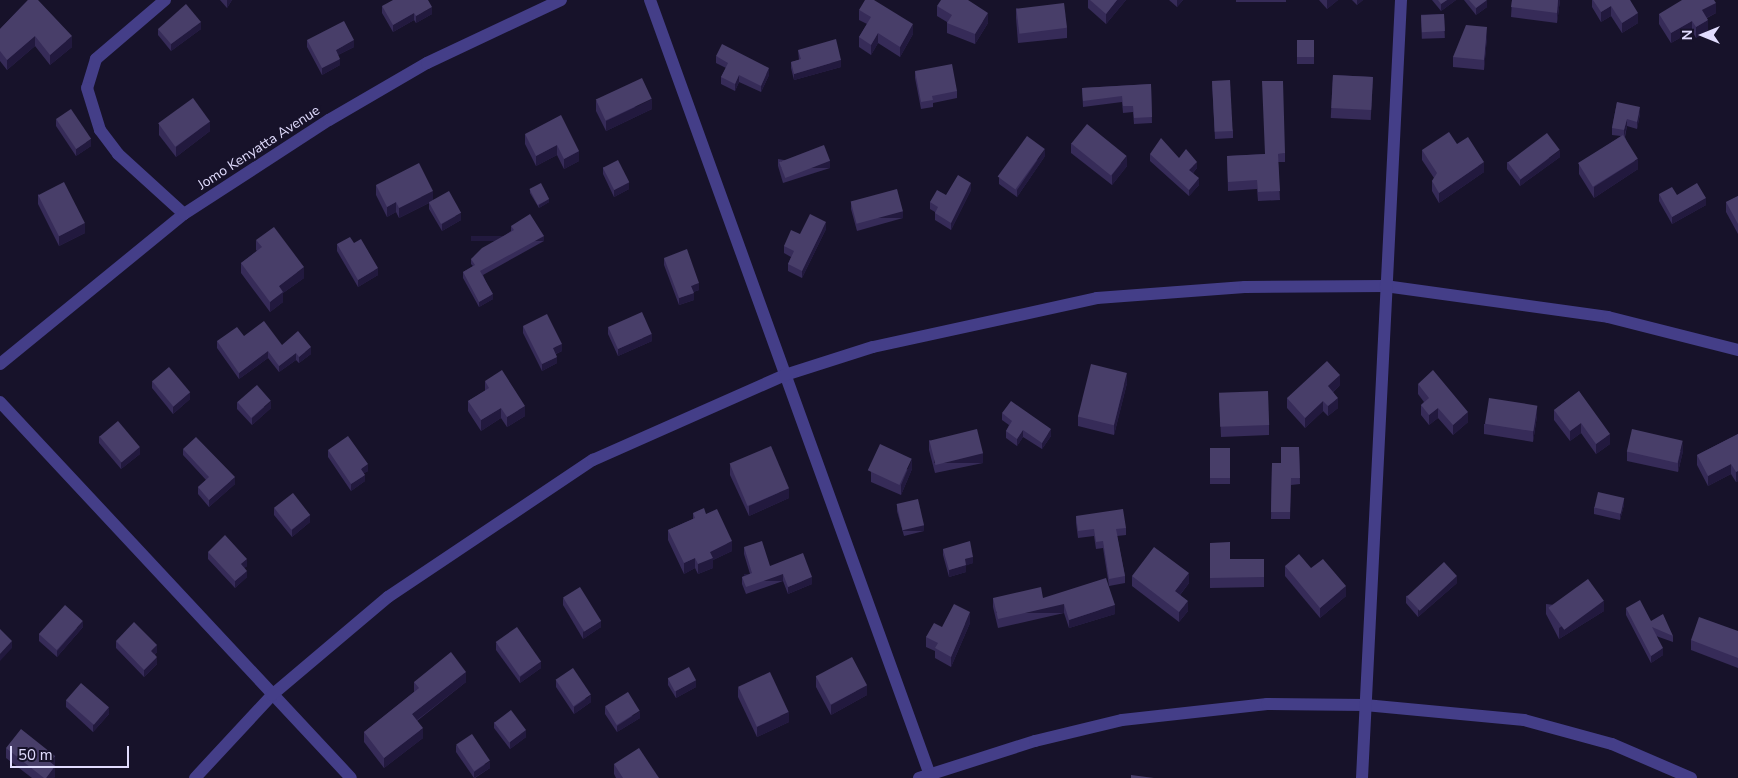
<!DOCTYPE html>
<style>
body{margin:0}
#map{position:relative;width:1738px;height:778px;overflow:hidden;background:#17122a;font-family:"Nunito Sans",sans-serif}
div>[style]{position:absolute}
[style*='--x']{left:calc(var(--x)*1px);top:calc(var(--y)*1px);width:calc(var(--w)*1px);rotate:calc(var(--a)*1deg)}
.street>*{height:12px;margin:-6px;padding:0 6px;transform-origin:6px;border-radius:6px;background:#443e88}
.wall>*{inset:0;background:#362b58;transform-origin:0 0}
.shaded-wall>*{inset:0;background:#22193e;transform-origin:0 0}
.building>*{inset:0;background:#483e69;transform-origin:0 0}
span{translate:-50% -50%;white-space:nowrap;text-align:center;line-height:1.15;-webkit-text-stroke:4px #17122a;paint-order:stroke}
.street-label{font-size:14px;color:#e1dcfe}
.north{position:absolute;left:1678px;top:10px;width:50px;height:50px;-webkit-text-stroke:4px #17122a;paint-order:stroke;rotate:270deg;font-size:14px;font-weight:700;line-height:20px;text-align:center;color:#e1dcfe}
.north::after{content:'';display:block;margin:auto;width:18px;height:22px;background:#e1dcfe;clip-path:polygon(50% 0,100% 100%,50% 72%,0 100%)}
.scale{position:absolute;left:10px;top:746px;width:119px;height:22px;box-sizing:border-box;border:2px solid #e1dcfe;border-top:0;padding-left:6px;font-size:15px;line-height:18px;white-space:nowrap;color:#e1dcfe;-webkit-text-stroke:4px #17122a;paint-order:stroke}
</style>
<div id="map">
<div class="street">
<i style="--x:165;--y:0;--w:91;--a:139.5"></i>
<i style="--x:96;--y:59;--w:30;--a:107"></i>
<i style="--x:87;--y:88;--w:44;--a:72.8"></i>
<i style="--x:100;--y:130;--w:30;--a:53"></i>
<i style="--x:118;--y:154;--w:89;--a:42.3"></i>
<i style="--x:650;--y:0;--w:827;--a:70.14"></i>
<i style="--x:0;--y:364;--w:237;--a:-39.2"></i>
<i style="--x:184;--y:214;--w:173;--a:-33"></i>
<i style="--x:329;--y:120;--w:113;--a:-30.2"></i>
<i style="--x:427;--y:63;--w:148;--a:-25.2"></i>
<i style="--x:0;--y:402;--w:514;--a:46.97"></i>
<i style="--x:195;--y:778;--w:113;--a:-47.1"></i>
<i style="--x:272;--y:695;--w:152;--a:-40.2"></i>
<i style="--x:388;--y:597;--w:247;--a:-33.8"></i>
<i style="--x:593;--y:460;--w:210;--a:-23.9"></i>
<i style="--x:785;--y:375;--w:92;--a:-17.7"></i>
<i style="--x:873;--y:347;--w:229;--a:-12.3"></i>
<i style="--x:1097;--y:298;--w:148;--a:-4.3"></i>
<i style="--x:1245;--y:287;--w:140;--a:-0.4"></i>
<i style="--x:1385;--y:286;--w:225;--a:7.9"></i>
<i style="--x:1608;--y:317;--w:134;--a:14.2"></i>
<i style="--x:919;--y:778;--w:122;--a:-17.7"></i>
<i style="--x:1035;--y:741;--w:89;--a:-13.6"></i>
<i style="--x:1122;--y:720;--w:146;--a:-6.3"></i>
<i style="--x:1267;--y:704;--w:98;--a:0.6"></i>
<i style="--x:1365;--y:705;--w:160;--a:5.4"></i>
<i style="--x:1524;--y:720;--w:91;--a:15.3"></i>
<i style="--x:1612;--y:744;--w:86;--a:23.3"></i>
<i style="--x:1362;--y:778;--w:779;--a:-87.13"></i>
</div>
<div class="wall">
<i style="clip-path:polygon(28px 0,72px 47px,50px 65px,35px 46px,7px 70px,0 61px,0 29px)"></i>
<i style="clip-path:polygon(220px 0,232px 0,227px 8px)"></i>
<i style="clip-path:polygon(1088px 0,1126px 0,1106px 24px,1088px 8px)"></i>
<i style="clip-path:polygon(1169px 0,1183px 0,1177px 7px)"></i>
<i style="left:1236px;top:0;width:50px;height:2px"></i>
<i style="clip-path:polygon(1319px 0,1338px 0,1327px 9px)"></i>
<i style="clip-path:polygon(1352px 0,1363px 0,1357px 5px)"></i>
<i style="clip-path:polygon(1432px 0,1456px 0,1441px 11px)"></i>
<i style="clip-path:polygon(1464px 0,1486px 0,1487px 7px,1476px 15px)"></i>
<i style="clip-path:polygon(1512px 0,1560px 0,1557px 23px,1511px 17px)"></i>
<i style="clip-path:polygon(1592px 0,1630px 0,1638px 23px,1622px 33px,1611px 16px,1601px 22px,1592px 7px)"></i>
<i style="clip-path:polygon(382px 6px,432px 14px,416px 23px,414px 20px,393px 32px,382px 13px)"></i>
<i style="clip-path:polygon(937px 6px,988px 23px,975px 44px,947px 33px,947px 22px,937px 16px)"></i>
<i style="clip-path:polygon(1016px 8px,1067px 28px,1067px 38px,1018px 43px,1016px 18px)"></i>
<i style="clip-path:polygon(859px 10px,913px 34px,900px 57px,878px 43px,871px 55px,859px 47px,859px 37px,867px 24px,859px 20px)"></i>
<i style="clip-path:polygon(1716px 13px,1707px 18px,1708px 30px,1696px 38px,1692px 31px,1671px 43px,1659px 24px,1659px 14px)"></i>
<i style="left:1444px;top:14px;width:24px;height:23px;rotate:88deg"></i>
<i style="clip-path:polygon(158px 29px,201px 29px,171px 51px,158px 35px)"></i>
<i style="clip-path:polygon(1487px 37px,1484px 70px,1453px 67px,1453px 57px)"></i>
<i style="clip-path:polygon(307px 40px,354px 47px,338px 55px,340px 65px,322px 75px,307px 47px)"></i>
<i style="left:1297px;top:40px;width:17px;height:24px"></i>
<i style="clip-path:polygon(798px 50px,841px 67px,794px 80px,791px 68px,791px 62px,799px 60px)"></i>
<i style="clip-path:polygon(716px 56px,769px 75px,761px 92px,739px 82px,735px 91px,721px 84px,721px 77px,726px 68px,716px 63px)"></i>
<i style="clip-path:polygon(915px 71px,957px 91px,957px 98px,933px 103px,933px 107px,921px 109px,915px 78px)"></i>
<i style="left:1333px;top:75px;width:40px;height:43px;rotate:3deg"></i>
<i style="clip-path:polygon(1212px 81px,1233px 131px,1233px 138px,1215px 139px)"></i>
<i style="clip-path:polygon(1151px 84px,1152px 123px,1134px 124px,1133px 112px,1123px 113px,1122px 102px,1083px 107px,1082px 88px)"></i>
<i style="clip-path:polygon(596px 101px,652px 109px,606px 131px,596px 111px)"></i>
<i style="clip-path:polygon(1617px 102px,1640px 114px,1637px 129px,1627px 126px,1625px 137px,1638px 169px,1594px 198px,1579px 174px,1579px 164px,1621px 136px,1612px 135px,1612px 128px)"></i>
<i style="clip-path:polygon(56px 119px,91px 146px,76px 156px,56px 126px)"></i>
<i style="clip-path:polygon(159px 124px,210px 131px,176px 157px,159px 135px)"></i>
<i style="clip-path:polygon(525px 134px,579px 151px,579px 161px,564px 169px,557px 155px,536px 166px,525px 144px)"></i>
<i style="clip-path:polygon(1071px 143px,1127px 166px,1112px 185px,1071px 153px)"></i>
<i style="clip-path:polygon(1457px 144px,1484px 172px,1439px 203px,1432px 191px,1432px 181px,1434px 178px,1422px 160px,1422px 150px)"></i>
<i style="clip-path:polygon(1285px 153px,1285px 162px,1278px 162px,1280px 200px,1258px 201px,1257px 189px,1228px 191px,1227px 156px)"></i>
<i style="clip-path:polygon(1150px 154px,1179px 158px,1197px 168px,1193px 173px,1199px 185px,1189px 196px,1150px 161px)"></i>
<i style="clip-path:polygon(1045px 156px,1017px 197px,999px 184px,999px 178px)"></i>
<i style="clip-path:polygon(1560px 157px,1520px 186px,1507px 169px,1507px 162px)"></i>
<i style="clip-path:polygon(778px 159px,830px 168px,783px 183px,778px 166px)"></i>
<i style="clip-path:polygon(603px 167px,629px 189px,614px 197px,603px 174px)"></i>
<i style="clip-path:polygon(376px 185px,433px 200px,461px 220px,442px 231px,429px 209px,429px 203px,399px 218px,396px 212px,387px 217px,376px 195px)"></i>
<i style="clip-path:polygon(530px 189px,549px 202px,539px 208px,530px 193px)"></i>
<i style="clip-path:polygon(971px 190px,951px 230px,935px 220px,935px 212px,930px 209px,930px 202px,946px 195px)"></i>
<i style="clip-path:polygon(38px 194px,85px 233px,59px 246px,38px 204px)"></i>
<i style="clip-path:polygon(1659px 194px,1706px 205px,1672px 224px,1659px 201px)"></i>
<i style="clip-path:polygon(1738px 196px,1738px 234px,1726px 212px,1726px 202px)"></i>
<i style="clip-path:polygon(851px 202px,903px 218px,857px 231px,851px 209px)"></i>
<i style="clip-path:polygon(511px 226px,544px 241px,483px 275px,493px 299px,479px 307px,463px 278px,463px 272px,473px 266px,471px 264px,471px 259px,511px 231px)"></i>
<i style="clip-path:polygon(826px 229px,802px 278px,788px 271px,788px 264px,791px 257px,784px 253px,784px 246px,800px 234px)"></i>
<i style="clip-path:polygon(256px 240px,304px 278px,283px 293px,283px 302px,270px 312px,241px 273px,241px 263px,257px 251px,256px 250px)"></i>
<i style="clip-path:polygon(354px 243px,378px 275px,358px 287px,337px 251px,337px 244px)"></i>
<i style="clip-path:polygon(664px 258px,699px 290px,693px 292px,694px 300px,679px 305px,664px 265px)"></i>
<i style="clip-path:polygon(523px 326px,562px 351px,556px 354px,557px 363px,542px 371px,523px 333px)"></i>
<i style="clip-path:polygon(608px 327px,652px 341px,618px 356px,608px 334px)"></i>
<i style="clip-path:polygon(244px 336px,282px 345px,311px 354px,299px 363px,296px 360px,279px 372px,268px 358px,239px 379px,217px 348px,217px 341px)"></i>
<i style="clip-path:polygon(152px 381px,190px 399px,173px 414px,152px 388px)"></i>
<i style="clip-path:polygon(485px 381px,525px 416px,507px 427px,501px 418px,481px 431px,468px 411px,468px 401px,485px 391px)"></i>
<i style="clip-path:polygon(1127px 383px,1114px 435px,1078px 426px,1078px 416px)"></i>
<i style="clip-path:polygon(1418px 384px,1468px 422px,1453px 435px,1438px 418px,1429px 425px,1421px 415px,1421px 405px,1424px 402px,1418px 394px)"></i>
<i style="clip-path:polygon(1340px 385px,1333px 392px,1338px 408px,1328px 416px,1323px 411px,1305px 428px,1287px 408px,1287px 398px)"></i>
<i style="clip-path:polygon(1579px 391px,1610px 444px,1596px 454px,1581px 433px,1570px 441px,1554px 420px,1554px 410px)"></i>
<i style="clip-path:polygon(1219px 393px,1269px 425px,1269px 435px,1221px 437px)"></i>
<i style="clip-path:polygon(237px 402px,271px 408px,252px 425px,237px 409px)"></i>
<i style="clip-path:polygon(1002px 413px,1051px 436px,1042px 449px,1023px 437px,1017px 446px,1006px 438px,1006px 431px,1009px 425px,1002px 420px)"></i>
<i style="clip-path:polygon(1537px 416px,1533px 442px,1484px 434px,1484px 424px)"></i>
<i style="clip-path:polygon(1738px 434px,1738px 481px,1736px 482px,1731px 474px,1708px 486px,1697px 465px,1697px 455px)"></i>
<i style="clip-path:polygon(99px 436px,140px 454px,121px 469px,99px 443px)"></i>
<i style="clip-path:polygon(929px 440px,983px 463px,935px 473px,929px 450px)"></i>
<i style="clip-path:polygon(1299px 447px,1300px 484px,1291px 485px,1290px 519px,1271px 519px,1272px 463px,1281px 463px)"></i>
<i style="left:1210px;top:448px;width:20px;height:36px"></i>
<i style="clip-path:polygon(183px 449px,235px 484px,209px 507px,198px 494px,198px 487px,206px 480px,183px 455px)"></i>
<i style="clip-path:polygon(328px 450px,368px 471px,364px 473px,365px 481px,351px 491px,328px 457px)"></i>
<i style="clip-path:polygon(1627px 451px,1683px 451px,1678px 472px,1627px 461px)"></i>
<i style="clip-path:polygon(730px 465px,789px 498px,749px 516px,730px 475px)"></i>
<i style="clip-path:polygon(912px 469px,901px 495px,871px 482px,871px 472px)"></i>
<i style="clip-path:polygon(897px 504px,924px 531px,904px 536px,897px 511px)"></i>
<i style="clip-path:polygon(1624px 505px,1620px 520px,1594px 514px,1594px 507px)"></i>
<i style="clip-path:polygon(274px 508px,310px 522px,292px 537px,274px 515px)"></i>
<i style="clip-path:polygon(693px 513px,706px 514px,732px 551px,713px 560px,713px 568px,698px 574px,695px 568px,684px 574px,668px 540px,668px 530px,693px 519px)"></i>
<i style="clip-path:polygon(1076px 516px,1126px 528px,1126px 535px,1117px 536px,1125px 576px,1125px 583px,1109px 586px,1103px 548px,1096px 549px,1094px 536px,1078px 538px,1076px 523px)"></i>
<i style="clip-path:polygon(1210px 543px,1230px 559px,1264px 559px,1264px 587px,1210px 588px)"></i>
<i style="clip-path:polygon(744px 547px,770px 566px,812px 584px,788px 594px,783px 581px,746px 594px,742px 584px,742px 577px,750px 574px,744px 554px)"></i>
<i style="clip-path:polygon(943px 549px,973px 563px,966px 565px,966px 572px,949px 577px,943px 555px)"></i>
<i style="clip-path:polygon(208px 552px,247px 566px,244px 568px,247px 577px,235px 588px,208px 559px)"></i>
<i style="clip-path:polygon(1285px 566px,1311px 568px,1346px 596px,1320px 618px,1285px 576px)"></i>
<i style="clip-path:polygon(1132px 576px,1189px 583px,1180px 595px,1188px 611px,1179px 622px,1132px 586px)"></i>
<i style="clip-path:polygon(1457px 583px,1418px 617px,1406px 603px,1406px 596px)"></i>
<i style="clip-path:polygon(563px 598px,601px 627px,583px 639px,563px 605px)"></i>
<i style="clip-path:polygon(993px 598px,1043px 598px,1115px 614px,1069px 628px,1064px 613px,998px 628px,993px 607px)"></i>
<i style="clip-path:polygon(1546px 604px,1604px 611px,1559px 639px,1546px 614px)"></i>
<i style="clip-path:polygon(1626px 608px,1651px 621px,1673px 636px,1673px 642px,1656px 636px,1663px 655px,1651px 663px,1626px 615px)"></i>
<i style="clip-path:polygon(970px 623px,951px 667px,935px 658px,935px 651px,926px 647px,926px 637px,942px 627px)"></i>
<i style="clip-path:polygon(83px 627px,57px 657px,39px 641px,39px 634px)"></i>
<i style="clip-path:polygon(1738px 631px,1738px 668px,1691px 650px,1691px 640px)"></i>
<i style="clip-path:polygon(116px 641px,157px 652px,155px 654px,157px 664px,144px 677px,116px 648px)"></i>
<i style="clip-path:polygon(496px 643px,541px 668px,520px 683px,496px 650px)"></i>
<i style="clip-path:polygon(816px 676px,867px 695px,831px 715px,816px 687px)"></i>
<i style="clip-path:polygon(668px 678px,696px 687px,676px 698px,668px 685px)"></i>
<i style="clip-path:polygon(556px 680px,591px 702px,574px 714px,556px 687px)"></i>
<i style="clip-path:polygon(414px 682px,466px 682px,417px 721px,423px 738px,384px 768px,364px 742px,364px 732px,414px 692px)"></i>
<i style="clip-path:polygon(738px 687px,789px 722px,757px 737px,738px 697px)"></i>
<i style="clip-path:polygon(66px 700px,109px 714px,93px 732px,66px 707px)"></i>
<i style="clip-path:polygon(605px 707px,640px 718px,617px 732px,605px 714px)"></i>
<i style="clip-path:polygon(494px 722px,526px 737px,510px 749px,494px 728px)"></i>
<i style="clip-path:polygon(456px 745px,490px 768px,475px 778px,474px 778px,456px 752px)"></i>
<i style="clip-path:polygon(6px 748px,55px 756px,55px 776px,54px 778px,32px 778px,6px 758px)"></i>
<i style="clip-path:polygon(614px 764px,659px 778px,616px 778px,614px 774px)"></i>
</div>
<div class="shaded-wall">
<i style="clip-path:polygon(227px 0,232px 0,227px 8px)"></i>
<i style="clip-path:polygon(1117px 0,1126px 0,1106px 24px,1106px 14px)"></i>
<i style="clip-path:polygon(1177px 0,1183px 0,1177px 7px)"></i>
<i style="clip-path:polygon(1327px 0,1338px 0,1327px 9px)"></i>
<i style="clip-path:polygon(1357px 0,1363px 0,1357px 5px)"></i>
<i style="clip-path:polygon(1447px 0,1456px 0,1441px 11px,1441px 4px)"></i>
<i style="clip-path:polygon(1487px 0,1487px 7px,1476px 15px,1476px 8px)"></i>
<i style="clip-path:polygon(1558px 0,1560px 0,1557px 23px,1557px 13px)"></i>
<i style="clip-path:polygon(1716px 3px,1716px 13px,1702px 20px,1702px 10px)"></i>
<i style="clip-path:polygon(1611px 6px,1611px 16px,1601px 22px,1601px 12px)"></i>
<i style="clip-path:polygon(432px 7px,432px 14px,416px 23px,416px 16px)"></i>
<i style="clip-path:polygon(414px 13px,414px 20px,393px 32px,393px 25px)"></i>
<i style="clip-path:polygon(988px 13px,988px 23px,975px 44px,975px 34px)"></i>
<i style="clip-path:polygon(1638px 13px,1638px 23px,1622px 33px,1622px 23px)"></i>
<i style="clip-path:polygon(1708px 20px,1708px 30px,1696px 38px,1696px 27px)"></i>
<i style="clip-path:polygon(1692px 21px,1692px 31px,1671px 43px,1671px 33px)"></i>
<i style="clip-path:polygon(201px 22px,201px 29px,171px 51px,171px 44px)"></i>
<i style="clip-path:polygon(913px 24px,913px 34px,900px 57px,900px 47px)"></i>
<i style="clip-path:polygon(1487px 27px,1487px 37px,1484px 70px,1484px 60px)"></i>
<i style="clip-path:polygon(878px 33px,878px 43px,871px 55px,871px 45px)"></i>
<i style="clip-path:polygon(35px 36px,35px 46px,7px 70px,7px 60px)"></i>
<i style="clip-path:polygon(72px 36px,72px 47px,50px 65px,50px 55px)"></i>
<i style="clip-path:polygon(354px 40px,354px 47px,336px 56px,336px 50px)"></i>
<i style="clip-path:polygon(340px 59px,340px 65px,322px 75px,322px 68px)"></i>
<i style="clip-path:polygon(841px 60px,841px 67px,794px 80px,794px 74px)"></i>
<i style="clip-path:polygon(769px 68px,769px 75px,761px 92px,761px 86px)"></i>
<i style="clip-path:polygon(739px 75px,739px 82px,735px 91px,735px 84px)"></i>
<i style="clip-path:polygon(652px 99px,652px 109px,606px 131px,606px 121px)"></i>
<i style="clip-path:polygon(1640px 107px,1640px 114px,1637px 129px,1637px 122px)"></i>
<i style="clip-path:polygon(1627px 119px,1627px 126px,1624px 137px,1624px 130px)"></i>
<i style="clip-path:polygon(210px 121px,210px 131px,176px 157px,176px 147px)"></i>
<i style="clip-path:polygon(91px 139px,91px 146px,76px 156px,76px 149px)"></i>
<i style="clip-path:polygon(557px 145px,557px 155px,536px 166px,536px 156px)"></i>
<i style="clip-path:polygon(1045px 149px,1045px 156px,1017px 197px,1017px 190px)"></i>
<i style="clip-path:polygon(1560px 150px,1560px 157px,1520px 186px,1520px 180px)"></i>
<i style="clip-path:polygon(579px 151px,579px 161px,564px 169px,564px 159px)"></i>
<i style="clip-path:polygon(1127px 156px,1127px 166px,1112px 185px,1112px 175px)"></i>
<i style="clip-path:polygon(1638px 159px,1638px 169px,1594px 198px,1594px 187px)"></i>
<i style="left:830px;top:161px;width:7px;height:49px;rotate:90deg"></i>
<i style="clip-path:polygon(1197px 162px,1197px 168px,1189px 177px,1189px 170px)"></i>
<i style="clip-path:polygon(1484px 162px,1484px 172px,1439px 203px,1439px 193px)"></i>
<i style="clip-path:polygon(1199px 178px,1199px 185px,1189px 196px,1189px 190px)"></i>
<i style="clip-path:polygon(629px 182px,629px 189px,614px 197px,614px 190px)"></i>
<i style="clip-path:polygon(971px 183px,971px 190px,951px 230px,951px 223px)"></i>
<i style="clip-path:polygon(433px 191px,433px 201px,399px 218px,399px 208px)"></i>
<i style="clip-path:polygon(1706px 198px,1706px 205px,1672px 224px,1672px 217px)"></i>
<i style="clip-path:polygon(549px 199px,549px 202px,539px 208px,539px 205px)"></i>
<i style="clip-path:polygon(396px 202px,396px 212px,387px 217px,387px 207px)"></i>
<i style="left:903px;top:211px;width:7px;height:48px;rotate:90deg"></i>
<i style="clip-path:polygon(461px 213px,461px 220px,442px 231px,442px 224px)"></i>
<i style="clip-path:polygon(826px 222px,826px 229px,802px 278px,802px 271px)"></i>
<i style="clip-path:polygon(85px 223px,85px 233px,59px 246px,59px 236px)"></i>
<i style="left:544px;top:236px;width:5px;height:73px;rotate:90deg"></i>
<i style="clip-path:polygon(304px 267px,304px 278px,283px 293px,283px 302px,270px 312px,270px 302px,279px 286px)"></i>
<i style="clip-path:polygon(378px 268px,378px 275px,358px 287px,358px 280px)"></i>
<i style="clip-path:polygon(699px 283px,699px 290px,691px 293px,691px 286px)"></i>
<i style="clip-path:polygon(694px 293px,694px 300px,679px 305px,679px 298px)"></i>
<i style="clip-path:polygon(493px 294px,493px 299px,479px 307px,479px 302px)"></i>
<i style="clip-path:polygon(652px 334px,652px 341px,618px 356px,618px 349px)"></i>
<i style="clip-path:polygon(562px 344px,562px 351px,553px 355px,553px 348px)"></i>
<i style="clip-path:polygon(311px 347px,311px 354px,299px 363px,299px 357px)"></i>
<i style="clip-path:polygon(268px 351px,268px 358px,239px 379px,239px 373px)"></i>
<i style="clip-path:polygon(296px 353px,296px 360px,279px 372px,279px 366px)"></i>
<i style="clip-path:polygon(557px 357px,557px 363px,542px 371px,542px 364px)"></i>
<i style="clip-path:polygon(1127px 373px,1127px 383px,1114px 435px,1114px 425px)"></i>
<i style="clip-path:polygon(1340px 375px,1340px 385px,1328px 396px,1328px 386px)"></i>
<i style="clip-path:polygon(190px 392px,190px 399px,173px 414px,173px 407px)"></i>
<i style="clip-path:polygon(1338px 398px,1338px 408px,1328px 416px,1328px 406px)"></i>
<i style="clip-path:polygon(271px 401px,271px 408px,252px 425px,252px 418px)"></i>
<i style="clip-path:polygon(1323px 401px,1323px 411px,1305px 428px,1305px 418px)"></i>
<i style="clip-path:polygon(525px 406px,525px 416px,507px 427px,507px 417px)"></i>
<i style="clip-path:polygon(1537px 406px,1537px 416px,1533px 442px,1533px 432px)"></i>
<i style="clip-path:polygon(501px 408px,501px 418px,481px 431px,481px 420px)"></i>
<i style="clip-path:polygon(1438px 408px,1438px 418px,1429px 425px,1429px 415px)"></i>
<i style="clip-path:polygon(1468px 412px,1468px 422px,1453px 435px,1453px 425px)"></i>
<i style="clip-path:polygon(1581px 423px,1581px 433px,1570px 441px,1570px 431px)"></i>
<i style="clip-path:polygon(1051px 429px,1051px 436px,1042px 449px,1042px 443px)"></i>
<i style="clip-path:polygon(1023px 430px,1023px 437px,1017px 446px,1017px 439px)"></i>
<i style="clip-path:polygon(1610px 434px,1610px 444px,1596px 454px,1596px 444px)"></i>
<i style="clip-path:polygon(1683px 441px,1683px 451px,1678px 472px,1678px 462px)"></i>
<i style="clip-path:polygon(140px 447px,140px 454px,121px 469px,121px 462px)"></i>
<i style="left:983px;top:453px;width:10px;height:49px;rotate:90deg"></i>
<i style="clip-path:polygon(912px 459px,912px 469px,901px 495px,901px 485px)"></i>
<i style="clip-path:polygon(368px 464px,368px 471px,361px 475px,361px 469px)"></i>
<i style="clip-path:polygon(1731px 464px,1731px 474px,1708px 486px,1708px 476px)"></i>
<i style="clip-path:polygon(1738px 471px,1738px 481px,1736px 482px,1736px 472px)"></i>
<i style="clip-path:polygon(365px 475px,365px 481px,351px 491px,351px 484px)"></i>
<i style="clip-path:polygon(235px 477px,235px 484px,209px 507px,209px 500px)"></i>
<i style="clip-path:polygon(789px 488px,789px 498px,749px 516px,749px 506px)"></i>
<i style="clip-path:polygon(1624px 498px,1624px 505px,1620px 520px,1620px 514px)"></i>
<i style="clip-path:polygon(310px 515px,310px 522px,292px 537px,292px 530px)"></i>
<i style="left:924px;top:525px;width:6px;height:21px;rotate:90deg"></i>
<i style="clip-path:polygon(732px 541px,732px 551px,713px 560px,713px 568px,698px 574px,698px 564px,710px 552px)"></i>
<i style="clip-path:polygon(973px 557px,973px 563px,965px 566px,965px 559px)"></i>
<i style="clip-path:polygon(695px 558px,695px 568px,684px 574px,684px 563px)"></i>
<i style="clip-path:polygon(247px 559px,247px 566px,241px 571px,241px 564px)"></i>
<i style="clip-path:polygon(966px 565px,966px 572px,949px 577px,949px 570px)"></i>
<i style="clip-path:polygon(247px 571px,247px 577px,235px 588px,235px 581px)"></i>
<i style="clip-path:polygon(1189px 573px,1189px 583px,1175px 601px,1175px 591px)"></i>
<i style="left:783px;top:574px;width:7px;height:39px;rotate:90deg"></i>
<i style="clip-path:polygon(1457px 576px,1457px 583px,1418px 617px,1418px 610px)"></i>
<i style="clip-path:polygon(812px 577px,812px 584px,788px 594px,788px 587px)"></i>
<i style="clip-path:polygon(1346px 586px,1346px 596px,1320px 618px,1320px 608px)"></i>
<i style="clip-path:polygon(1188px 601px,1188px 611px,1179px 622px,1179px 612px)"></i>
<i style="clip-path:polygon(1604px 601px,1604px 611px,1559px 639px,1559px 628px)"></i>
<i style="left:1064px;top:604px;width:9px;height:68px;rotate:90deg"></i>
<i style="clip-path:polygon(1115px 605px,1115px 614px,1069px 628px,1069px 620px)"></i>
<i style="clip-path:polygon(970px 612px,970px 623px,951px 667px,951px 657px)"></i>
<i style="clip-path:polygon(83px 621px,83px 627px,57px 657px,57px 651px)"></i>
<i style="clip-path:polygon(601px 621px,601px 627px,583px 639px,583px 632px)"></i>
<i style="clip-path:polygon(12px 641px,12px 648px,0 661px,0 654px)"></i>
<i style="clip-path:polygon(157px 645px,157px 652px,151px 658px,151px 651px)"></i>
<i style="clip-path:polygon(1663px 648px,1663px 655px,1651px 663px,1651px 656px)"></i>
<i style="clip-path:polygon(157px 657px,157px 664px,144px 677px,144px 670px)"></i>
<i style="clip-path:polygon(541px 661px,541px 668px,520px 683px,520px 677px)"></i>
<i style="clip-path:polygon(466px 672px,466px 682px,412px 724px,412px 714px)"></i>
<i style="clip-path:polygon(696px 680px,696px 687px,676px 698px,676px 691px)"></i>
<i style="clip-path:polygon(867px 685px,867px 695px,831px 715px,831px 705px)"></i>
<i style="clip-path:polygon(591px 695px,591px 702px,574px 714px,574px 707px)"></i>
<i style="clip-path:polygon(109px 707px,109px 714px,93px 732px,93px 725px)"></i>
<i style="clip-path:polygon(640px 711px,640px 718px,617px 732px,617px 726px)"></i>
<i style="clip-path:polygon(789px 712px,789px 722px,757px 737px,757px 727px)"></i>
<i style="clip-path:polygon(423px 728px,423px 738px,384px 768px,384px 758px)"></i>
<i style="clip-path:polygon(526px 730px,526px 737px,510px 749px,510px 742px)"></i>
<i style="clip-path:polygon(55px 756px,55px 766px,50px 762px)"></i>
<i style="clip-path:polygon(490px 761px,490px 768px,474px 778px,474px 772px)"></i>
<i style="clip-path:polygon(55px 766px,55px 776px,54px 778px,46px 778px)"></i>
</div>
<div class="building">
<i style="clip-path:polygon(28px 0,38px 0,72px 36px,50px 55px,35px 36px,7px 60px,0 51px,0 29px)"></i>
<i style="clip-path:polygon(393px 0,428px 0,432px 7px,416px 16px,414px 13px,393px 25px,382px 6px)"></i>
<i style="clip-path:polygon(865px 0,874px 0,913px 24px,900px 47px,878px 33px,871px 45px,859px 37px,871px 17px,859px 10px)"></i>
<i style="clip-path:polygon(941px 0,968px 0,988px 13px,975px 34px,947px 23px,952px 15px,937px 6px)"></i>
<i style="clip-path:polygon(1090px 0,1117px 0,1106px 14px)"></i>
<i style="clip-path:polygon(1438px 0,1447px 0,1441px 4px)"></i>
<i style="clip-path:polygon(1469px 0,1487px 0,1476px 8px)"></i>
<i style="clip-path:polygon(1512px 0,1558px 0,1557px 13px,1511px 7px)"></i>
<i style="clip-path:polygon(1593px 0,1630px 0,1638px 13px,1622px 23px,1611px 6px,1601px 12px)"></i>
<i style="clip-path:polygon(1682px 0,1714px 0,1716px 3px,1702px 10px,1708px 20px,1696px 27px,1692px 21px,1671px 33px,1659px 14px)"></i>
<i style="left:1064px;top:3px;width:25px;height:48px;rotate:83deg"></i>
<i style="clip-path:polygon(186px 4px,201px 22px,171px 44px,158px 29px)"></i>
<i style="left:1444px;top:14px;width:17px;height:23px;rotate:87deg"></i>
<i style="clip-path:polygon(344px 21px,354px 40px,336px 50px,340px 59px,322px 68px,307px 40px)"></i>
<i style="clip-path:polygon(1466px 25px,1487px 27px,1484px 60px,1453px 57px)"></i>
<i style="clip-path:polygon(836px 39px,841px 60px,794px 74px,791px 62px,801px 59px,798px 50px)"></i>
<i style="left:1297px;top:40px;width:17px;height:17px"></i>
<i style="clip-path:polygon(722px 44px,769px 68px,761px 86px,739px 75px,735px 84px,721px 77px,728px 63px,716px 56px)"></i>
<i style="clip-path:polygon(952px 64px,957px 91px,932px 96px,933px 100px,921px 102px,915px 71px)"></i>
<i style="left:1333px;top:75px;width:40px;height:33px;rotate:3deg"></i>
<i style="left:642px;top:78px;width:23px;height:51px;rotate:65deg"></i>
<i style="left:1230px;top:80px;width:51px;height:18px;rotate:87deg"></i>
<i style="clip-path:polygon(1262px 81px,1283px 81px,1285px 153px,1278px 154px,1280px 191px,1258px 192px,1257px 180px,1228px 182px,1227px 156px,1265px 154px)"></i>
<i style="clip-path:polygon(1151px 84px,1152px 117px,1134px 118px,1133px 106px,1123px 106px,1122px 96px,1083px 101px,1082px 88px)"></i>
<i style="left:193px;top:98px;width:29px;height:43px;rotate:54deg"></i>
<i style="clip-path:polygon(1617px 102px,1640px 107px,1637px 122px,1627px 119px,1624px 130px,1612px 128px)"></i>
<i style="left:71px;top:109px;width:36px;height:18px;rotate:56deg"></i>
<i style="clip-path:polygon(561px 115px,579px 151px,564px 159px,557px 145px,536px 156px,525px 134px)"></i>
<i style="left:1087px;top:124px;width:51px;height:25px;rotate:39deg"></i>
<i style="clip-path:polygon(1449px 132px,1457px 144px,1468px 137px,1484px 162px,1439px 193px,1432px 181px,1437px 173px,1422px 150px)"></i>
<i style="left:1547px;top:133px;width:21px;height:49px;rotate:53deg"></i>
<i style="left:1623px;top:135px;width:28px;height:53px;rotate:58deg"></i>
<i style="left:1027px;top:136px;width:22px;height:50px;rotate:36deg"></i>
<i style="clip-path:polygon(1161px 138px,1179px 158px,1186px 149px,1197px 162px,1189px 170px,1199px 178px,1189px 190px,1150px 154px)"></i>
<i style="left:824px;top:145px;width:17px;height:48px;rotate:69deg"></i>
<i style="left:618px;top:160px;width:25px;height:17px;rotate:63deg"></i>
<i style="clip-path:polygon(419px 163px,433px 191px,399px 208px,396px 202px,387px 207px,376px 185px)"></i>
<i style="clip-path:polygon(958px 175px,971px 183px,951px 223px,935px 213px,938px 207px,930px 202px,937px 190px,946px 195px)"></i>
<i style="left:64px;top:182px;width:46px;height:29px;rotate:63deg"></i>
<i style="left:541px;top:183px;width:18px;height:13px;rotate:63deg"></i>
<i style="clip-path:polygon(1697px 183px,1706px 198px,1672px 217px,1659px 194px,1672px 187px,1677px 195px)"></i>
<i style="left:897px;top:189px;width:23px;height:48px;rotate:75deg"></i>
<i style="left:449px;top:191px;width:25px;height:23px;rotate:61deg"></i>
<i style="clip-path:polygon(1738px 196px,1738px 224px,1726px 202px)"></i>
<i style="clip-path:polygon(530px 214px,544px 236px,480px 271px,493px 294px,479px 302px,463px 272px,475px 265px,471px 259px,482px 248px,514px 230px,511px 226px)"></i>
<i style="clip-path:polygon(810px 214px,826px 222px,802px 271px,788px 264px,794px 251px,784px 246px,791px 230px,800px 234px)"></i>
<i style="clip-path:polygon(274px 227px,304px 267px,279px 286px,283px 292px,270px 302px,241px 263px,262px 247px,256px 240px)"></i>
<i style="clip-path:polygon(350px 237px,354px 243px,361px 239px,378px 268px,358px 280px,337px 244px)"></i>
<i style="clip-path:polygon(687px 249px,699px 283px,691px 286px,694px 293px,679px 298px,664px 258px)"></i>
<i style="left:642px;top:312px;width:24px;height:37px;rotate:66deg"></i>
<i style="clip-path:polygon(547px 314px,562px 344px,553px 348px,557px 357px,542px 364px,523px 326px)"></i>
<i style="clip-path:polygon(264px 321px,282px 345px,298px 331px,311px 347px,299px 357px,296px 353px,279px 366px,268px 351px,239px 373px,217px 341px,237px 327px,244px 336px)"></i>
<i style="clip-path:polygon(1327px 361px,1340px 375px,1328px 386px,1338px 398px,1328px 406px,1323px 401px,1305px 418px,1287px 398px)"></i>
<i style="left:1091px;top:364px;width:37px;height:54px;rotate:14deg"></i>
<i style="left:169px;top:367px;width:33px;height:22px;rotate:50deg"></i>
<i style="clip-path:polygon(502px 370px,525px 406px,507px 417px,501px 408px,481px 420px,468px 401px,489px 388px,485px 381px)"></i>
<i style="clip-path:polygon(1433px 370px,1468px 412px,1453px 425px,1438px 408px,1429px 415px,1421px 405px,1429px 398px,1418px 384px)"></i>
<i style="left:257px;top:385px;width:21px;height:26px;rotate:49deg"></i>
<i style="left:1268px;top:391px;width:34px;height:49px;rotate:88deg"></i>
<i style="clip-path:polygon(1579px 391px,1610px 434px,1596px 444px,1581px 423px,1570px 431px,1554px 410px)"></i>
<i style="left:1489px;top:398px;width:49px;height:26px;rotate:9deg"></i>
<i style="clip-path:polygon(1011px 401px,1051px 429px,1042px 443px,1023px 430px,1017px 439px,1006px 431px,1012px 421px,1002px 413px)"></i>
<i style="left:118px;top:421px;width:34px;height:24px;rotate:50deg"></i>
<i style="left:977px;top:429px;width:25px;height:49px;rotate:76deg"></i>
<i style="left:1632px;top:429px;width:52px;height:23px;rotate:13deg"></i>
<i style="clip-path:polygon(1738px 434px,1738px 471px,1736px 472px,1731px 464px,1708px 476px,1697px 455px)"></i>
<i style="clip-path:polygon(348px 436px,368px 464px,361px 469px,365px 475px,351px 484px,328px 450px)"></i>
<i style="clip-path:polygon(196px 437px,235px 477px,209px 500px,198px 487px,209px 477px,183px 449px)"></i>
<i style="left:880px;top:444px;width:35px;height:29px;rotate:25deg"></i>
<i style="left:771px;top:446px;width:46px;height:45px;rotate:67deg"></i>
<i style="clip-path:polygon(1281px 447px,1299px 447px,1300px 478px,1291px 478px,1290px 512px,1271px 512px,1272px 463px,1281px 463px)"></i>
<i style="left:1210px;top:448px;width:20px;height:30px"></i>
<i style="left:1598px;top:492px;width:27px;height:16px;rotate:13deg"></i>
<i style="left:293px;top:493px;width:28px;height:24px;rotate:52deg"></i>
<i style="left:918px;top:499px;width:27px;height:22px;rotate:77deg"></i>
<i style="clip-path:polygon(704px 508px,706px 514px,717px 509px,732px 541px,710px 552px,713px 558px,698px 564px,695px 558px,684px 563px,668px 530px,695px 518px,693px 513px)"></i>
<i style="clip-path:polygon(1123px 509px,1126px 528px,1116px 529px,1125px 576px,1109px 579px,1103px 541px,1096px 542px,1094px 529px,1078px 531px,1076px 516px)"></i>
<i style="clip-path:polygon(225px 535px,247px 559px,241px 564px,247px 571px,235px 581px,208px 552px)"></i>
<i style="clip-path:polygon(762px 541px,770px 566px,803px 553px,812px 577px,788px 587px,783px 574px,746px 587px,742px 577px,752px 573px,744px 547px)"></i>
<i style="clip-path:polygon(970px 541px,973px 557px,965px 559px,966px 565px,949px 570px,943px 549px)"></i>
<i style="clip-path:polygon(1230px 542px,1230px 559px,1264px 559px,1264px 577px,1210px 578px,1210px 543px)"></i>
<i style="clip-path:polygon(1154px 547px,1189px 573px,1175px 591px,1188px 601px,1179px 612px,1132px 576px)"></i>
<i style="clip-path:polygon(1299px 554px,1311px 568px,1323px 559px,1346px 586px,1320px 608px,1285px 566px)"></i>
<i style="left:1444px;top:562px;width:19px;height:51px;rotate:47deg"></i>
<i style="clip-path:polygon(1106px 578px,1115px 605px,1069px 620px,1064px 604px,998px 619px,993px 598px,1041px 587px,1043px 598px)"></i>
<i style="left:1588px;top:579px;width:27px;height:49px;rotate:54deg"></i>
<i style="left:580px;top:587px;width:40px;height:20px;rotate:58deg"></i>
<i style="clip-path:polygon(1640px 600px,1651px 621px,1663px 614px,1673px 636px,1652px 627px,1663px 648px,1651px 656px,1626px 608px)"></i>
<i style="clip-path:polygon(954px 604px,970px 612px,951px 657px,935px 648px,938px 643px,926px 637px,934px 623px,942px 627px)"></i>
<i style="left:65px;top:605px;width:24px;height:39px;rotate:42deg"></i>
<i style="clip-path:polygon(1699px 617px,1738px 631px,1738px 658px,1691px 640px)"></i>
<i style="clip-path:polygon(134px 622px,157px 645px,151px 651px,157px 657px,144px 670px,116px 641px)"></i>
<i style="left:517px;top:627px;width:42px;height:26px;rotate:55deg"></i>
<i style="clip-path:polygon(0 629px,12px 641px,0 654px)"></i>
<i style="clip-path:polygon(451px 652px,466px 672px,412px 714px,423px 728px,384px 758px,364px 732px,419px 688px,414px 682px)"></i>
<i style="left:852px;top:657px;width:32px;height:41px;rotate:62deg"></i>
<i style="left:689px;top:667px;width:15px;height:24px;rotate:62deg"></i>
<i style="left:573px;top:668px;width:32px;height:21px;rotate:56deg"></i>
<i style="left:770px;top:672px;width:44px;height:35px;rotate:65deg"></i>
<i style="left:81px;top:683px;width:37px;height:23px;rotate:41deg"></i>
<i style="left:628px;top:692px;width:22px;height:27px;rotate:58deg"></i>
<i style="left:511px;top:710px;width:25px;height:21px;rotate:53deg"></i>
<i style="clip-path:polygon(21px 729px,55px 756px,50px 762px,55px 766px,46px 778px,44px 778px,6px 748px)"></i>
<i style="left:472px;top:734px;width:32px;height:19px;rotate:56deg"></i>
<i style="clip-path:polygon(639px 748px,659px 778px,623px 778px,614px 764px)"></i>
<i style="clip-path:polygon(1131px 775px,1154px 778px,1131px 778px)"></i>
</div>
<div class="street-label">
<span style="left:259px;top:148px;rotate:-33deg">Jomo Kenyatta Avenue</span>
</div>
<div class="north">N</div>
<div class="scale">50 m</div>
</div>
